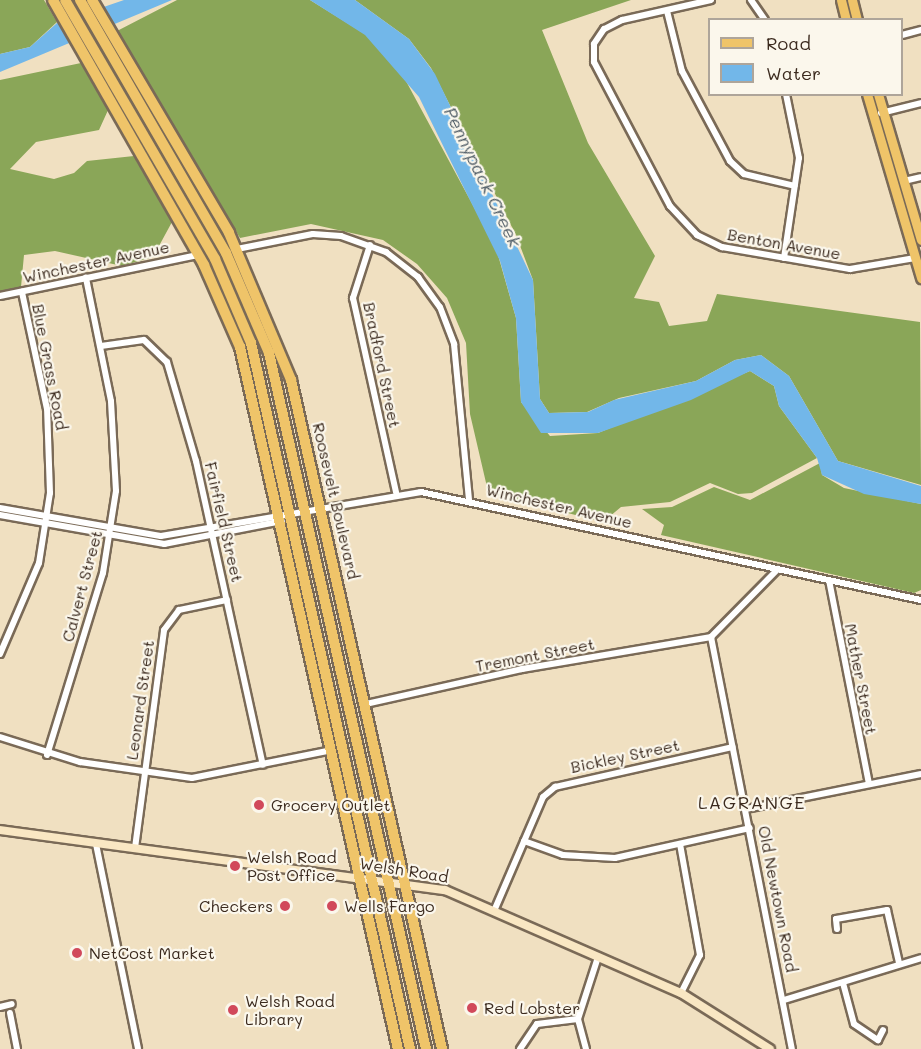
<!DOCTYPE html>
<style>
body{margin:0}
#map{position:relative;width:921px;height:1049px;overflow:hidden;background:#f0e0c1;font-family:Mali,sans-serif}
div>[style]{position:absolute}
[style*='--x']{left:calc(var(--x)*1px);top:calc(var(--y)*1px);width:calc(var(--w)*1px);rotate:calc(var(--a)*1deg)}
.forest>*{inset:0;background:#8aa658}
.water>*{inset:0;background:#72b7e9}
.roads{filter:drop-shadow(2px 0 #7a6a57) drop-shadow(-2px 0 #7a6a57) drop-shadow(0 2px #7a6a57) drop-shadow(0 -2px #7a6a57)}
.street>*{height:6px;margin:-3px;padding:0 3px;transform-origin:3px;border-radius:3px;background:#fff}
.secondary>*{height:8px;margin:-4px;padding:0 4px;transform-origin:4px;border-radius:4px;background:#f9e7c3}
.primary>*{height:9px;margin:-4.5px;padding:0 4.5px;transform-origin:4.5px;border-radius:4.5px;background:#efc469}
.highway>*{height:10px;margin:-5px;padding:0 5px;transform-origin:5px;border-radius:5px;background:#efc469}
.dots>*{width:16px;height:16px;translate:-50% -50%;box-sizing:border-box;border:3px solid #fbf7ec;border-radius:50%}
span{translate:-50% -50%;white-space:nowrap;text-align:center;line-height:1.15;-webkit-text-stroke:4.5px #fbf7ec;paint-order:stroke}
.street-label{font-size:16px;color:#3b2a1e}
.poi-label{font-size:16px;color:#3b2a1e}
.left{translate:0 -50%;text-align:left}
.right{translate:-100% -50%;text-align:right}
.water-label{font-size:18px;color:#4e5b65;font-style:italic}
.neighbourhood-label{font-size:18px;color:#3b2a1e;letter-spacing:1.5px}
.legend{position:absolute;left:708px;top:18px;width:195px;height:78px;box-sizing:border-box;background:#fbf7ec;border:2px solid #aea59a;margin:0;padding:8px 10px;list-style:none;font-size:18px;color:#3b2a1e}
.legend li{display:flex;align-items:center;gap:12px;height:30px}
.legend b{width:30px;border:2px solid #aea59a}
</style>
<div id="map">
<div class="forest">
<i style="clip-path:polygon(0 0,44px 0,57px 22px,30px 47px,0 54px)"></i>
<i style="clip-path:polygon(177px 0,310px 0,365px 34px,400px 70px,496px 248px,516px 318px,521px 402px,550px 436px,598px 433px,750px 371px,774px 386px,779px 406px,817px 458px,752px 493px,738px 494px,710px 483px,670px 502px,621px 507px,603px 522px,497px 495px,487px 487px,470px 414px,466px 343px,447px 298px,417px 264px,383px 240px,311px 224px,240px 238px,117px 31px)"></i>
<i style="clip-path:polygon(355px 0,631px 0,542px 30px,588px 143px,655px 256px,634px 298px,659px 302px,669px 326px,707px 321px,717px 294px,920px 322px,921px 485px,838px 461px,789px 376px,761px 355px,735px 360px,696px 381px,619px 398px,587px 412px,549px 413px,540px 399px,533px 280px,516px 235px,431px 68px,409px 39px)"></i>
<i style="clip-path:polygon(81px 63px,109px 108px,99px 130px,36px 142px,10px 169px,54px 179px,74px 173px,87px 161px,134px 156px,172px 222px,153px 257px,122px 266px,55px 251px,24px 255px,21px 287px,0 291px,0 80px)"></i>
<i style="clip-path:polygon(820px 463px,822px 475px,844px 488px,921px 504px,921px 590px,914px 593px,661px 535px,664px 525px,642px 509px,672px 507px,714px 487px,750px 500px)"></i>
</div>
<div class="water">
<i style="clip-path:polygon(124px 0,172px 0,0 72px,0 54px,30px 47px,57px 23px)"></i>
<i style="clip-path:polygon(310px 0,355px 0,409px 39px,435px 74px,533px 280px,540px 399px,549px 413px,588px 412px,614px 400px,696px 381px,735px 360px,761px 355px,789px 376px,838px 461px,921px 486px,921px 504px,864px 494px,822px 475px,817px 458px,779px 406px,774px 386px,750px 371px,691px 400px,598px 433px,541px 433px,521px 402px,516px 318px,500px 261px,419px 97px,365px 35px)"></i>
</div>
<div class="roads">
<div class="street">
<i style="--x:711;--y:0;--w:91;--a:167.3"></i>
<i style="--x:622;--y:20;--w:20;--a:153"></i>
<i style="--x:604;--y:29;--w:18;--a:124"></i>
<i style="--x:594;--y:44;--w:18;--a:90"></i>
<i style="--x:594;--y:62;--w:163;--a:62.2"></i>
<i style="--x:670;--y:206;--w:40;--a:47"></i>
<i style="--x:697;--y:235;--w:28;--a:26"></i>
<i style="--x:722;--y:247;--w:130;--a:9.8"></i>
<i style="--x:850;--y:269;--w:66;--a:-9.6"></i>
<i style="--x:751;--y:0;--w:24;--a:55"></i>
<i style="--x:667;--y:11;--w:62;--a:76"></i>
<i style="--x:682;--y:71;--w:102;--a:61.9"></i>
<i style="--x:730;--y:161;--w:19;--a:43"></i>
<i style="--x:744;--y:174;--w:52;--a:13.2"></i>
<i style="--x:902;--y:35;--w:20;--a:-15"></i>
<i style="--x:881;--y:113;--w:41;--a:-14"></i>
<i style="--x:904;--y:181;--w:17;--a:-13"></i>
<i style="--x:370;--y:245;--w:56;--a:107.8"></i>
<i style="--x:353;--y:298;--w:199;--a:77.5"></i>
<i style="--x:237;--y:249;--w:77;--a:-11.2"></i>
<i style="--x:313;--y:234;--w:28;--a:4"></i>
<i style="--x:341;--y:236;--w:48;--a:19.6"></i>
<i style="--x:386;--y:252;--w:41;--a:38"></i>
<i style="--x:418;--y:277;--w:37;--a:54"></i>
<i style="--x:440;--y:307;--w:40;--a:69"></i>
<i style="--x:454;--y:344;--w:157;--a:84.5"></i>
<i style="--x:784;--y:258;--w:101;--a:-81.5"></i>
<i style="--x:799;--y:158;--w:65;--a:-101.5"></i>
<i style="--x:0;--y:296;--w:202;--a:-11.7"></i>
<i style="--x:101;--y:346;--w:43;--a:-7.9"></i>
<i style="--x:144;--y:340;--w:32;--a:44"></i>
<i style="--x:167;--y:362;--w:103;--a:73.7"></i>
<i style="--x:196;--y:461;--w:311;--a:77.6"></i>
<i style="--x:0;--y:508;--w:163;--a:9.9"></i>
<i style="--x:161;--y:536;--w:264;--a:-9.6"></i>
<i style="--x:421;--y:492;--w:512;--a:12.19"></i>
<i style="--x:0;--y:515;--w:167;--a:10"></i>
<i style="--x:164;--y:544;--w:120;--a:-11"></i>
<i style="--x:778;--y:569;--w:95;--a:134.6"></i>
<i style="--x:711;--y:637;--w:420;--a:78.9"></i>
<i style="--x:829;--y:580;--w:207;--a:78.9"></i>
<i style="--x:0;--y:654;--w:99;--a:-66.8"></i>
<i style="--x:39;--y:563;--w:71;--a:-81.1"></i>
<i style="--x:50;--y:493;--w:84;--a:-92"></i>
<i style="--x:47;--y:409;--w:120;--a:-102.1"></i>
<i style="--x:366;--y:704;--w:160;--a:-12.6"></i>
<i style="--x:522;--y:669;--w:192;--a:-9.6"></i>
<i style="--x:0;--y:737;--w:84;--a:17.4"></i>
<i style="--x:80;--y:762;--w:113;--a:8.1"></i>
<i style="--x:192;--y:778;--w:143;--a:-11.3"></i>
<i style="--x:47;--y:755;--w:190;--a:-72.9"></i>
<i style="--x:103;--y:573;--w:83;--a:-81"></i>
<i style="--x:116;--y:491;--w:90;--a:-93.2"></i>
<i style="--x:111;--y:401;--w:126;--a:-101.5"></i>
<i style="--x:746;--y:809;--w:178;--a:-11.3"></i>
<i style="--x:524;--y:841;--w:41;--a:19.7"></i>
<i style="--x:563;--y:855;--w:52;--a:3.3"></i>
<i style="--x:615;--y:858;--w:138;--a:-12.5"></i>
<i style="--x:96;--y:844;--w:209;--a:78.4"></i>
<i style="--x:680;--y:844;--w:113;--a:79.8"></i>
<i style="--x:700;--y:955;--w:42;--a:116.6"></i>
<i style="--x:135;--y:848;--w:220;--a:-82.4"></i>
<i style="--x:164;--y:630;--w:25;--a:-53"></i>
<i style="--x:179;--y:610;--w:49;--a:-11.8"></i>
<i style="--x:494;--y:911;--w:124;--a:-66.7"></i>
<i style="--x:543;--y:797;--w:16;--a:-40"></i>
<i style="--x:555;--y:787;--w:182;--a:-12.7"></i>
<i style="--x:837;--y:929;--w:10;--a:-96"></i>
<i style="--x:836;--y:919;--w:52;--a:-10"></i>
<i style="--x:887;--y:910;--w:54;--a:77.2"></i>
<i style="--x:843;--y:983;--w:42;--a:75"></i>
<i style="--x:854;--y:1024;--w:29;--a:34"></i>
<i style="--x:878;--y:1040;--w:11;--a:-63"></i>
<i style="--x:784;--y:1000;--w:143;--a:-17"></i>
<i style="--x:0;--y:1007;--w:12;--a:-14"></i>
<i style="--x:10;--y:1013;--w:37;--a:79"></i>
<i style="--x:520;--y:1049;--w:30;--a:-56"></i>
<i style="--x:537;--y:1024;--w:41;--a:-7"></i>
<i style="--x:586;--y:1049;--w:31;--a:-105"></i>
<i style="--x:578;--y:1019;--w:65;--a:-72.1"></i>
</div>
<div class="secondary">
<i style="--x:0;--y:830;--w:449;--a:7.7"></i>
<i style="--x:445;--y:890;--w:257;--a:23.6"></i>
<i style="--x:681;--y:993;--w:105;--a:32.2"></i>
</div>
<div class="primary">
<i style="--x:841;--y:0;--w:21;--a:76"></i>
<i style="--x:852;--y:0;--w:21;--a:76"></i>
<i style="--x:867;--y:94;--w:192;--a:73.6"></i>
<i style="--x:878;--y:94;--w:152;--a:73.6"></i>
</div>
<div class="highway">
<i style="--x:53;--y:0;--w:305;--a:60.3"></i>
<i style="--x:204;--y:265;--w:90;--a:66.3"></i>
<i style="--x:240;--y:347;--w:720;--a:77.32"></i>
<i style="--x:65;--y:0;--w:299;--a:59.9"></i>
<i style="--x:215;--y:259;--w:91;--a:66.8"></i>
<i style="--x:251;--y:343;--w:724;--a:77.31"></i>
<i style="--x:80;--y:0;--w:292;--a:60"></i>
<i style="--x:226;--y:253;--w:109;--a:66.7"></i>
<i style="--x:269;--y:353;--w:713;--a:77.29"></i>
<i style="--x:92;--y:0;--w:270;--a:59.5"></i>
<i style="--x:229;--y:233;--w:160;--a:67.1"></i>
<i style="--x:291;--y:380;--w:686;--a:77.28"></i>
</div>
</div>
<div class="dots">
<i style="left:259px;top:805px;background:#d1495b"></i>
<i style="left:235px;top:866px;background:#d1495b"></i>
<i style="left:285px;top:906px;background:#d1495b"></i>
<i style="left:332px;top:906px;background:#d1495b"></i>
<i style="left:77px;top:953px;background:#d1495b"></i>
<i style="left:472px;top:1008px;background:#d1495b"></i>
<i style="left:233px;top:1010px;background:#d1495b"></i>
</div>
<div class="street-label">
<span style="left:784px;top:244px;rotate:10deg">Benton Avenue</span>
<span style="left:96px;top:262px;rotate:-12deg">Winchester Avenue</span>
<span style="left:382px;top:365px;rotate:78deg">Bradford Street</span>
<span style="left:50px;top:367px;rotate:79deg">Blue Grass Road</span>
<span style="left:336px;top:501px;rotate:77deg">Roosevelt Boulevard</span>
<span style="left:559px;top:506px;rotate:13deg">Winchester Avenue</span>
<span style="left:224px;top:522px;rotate:77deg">Fairfield Street</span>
<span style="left:82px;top:586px;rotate:-75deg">Calvert Street</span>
<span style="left:535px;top:655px;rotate:-11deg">Tremont Street</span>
<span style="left:861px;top:679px;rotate:79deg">Mather Street</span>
<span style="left:140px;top:700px;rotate:-82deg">Leonard Street</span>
<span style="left:625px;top:756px;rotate:-12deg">Bickley Street</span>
<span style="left:404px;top:870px;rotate:9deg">Welsh Road</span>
<span style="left:778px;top:899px;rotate:79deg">Old Newtown Road</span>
</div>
<div class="poi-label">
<span class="left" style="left:271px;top:805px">Grocery Outlet</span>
<span class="left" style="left:247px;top:866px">Welsh Road<br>Post Office</span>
<span class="right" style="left:273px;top:906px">Checkers</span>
<span class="left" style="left:344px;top:906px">Wells Fargo</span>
<span class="left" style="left:89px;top:953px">NetCost Market</span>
<span class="left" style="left:245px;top:1010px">Welsh Road<br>Library</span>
<span class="left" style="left:484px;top:1008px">Red Lobster</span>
</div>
<div class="water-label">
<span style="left:483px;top:177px;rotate:64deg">Pennypack Creek</span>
</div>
<div class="neighbourhood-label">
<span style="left:752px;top:802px">LAGRANGE</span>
</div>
<ul class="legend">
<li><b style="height:8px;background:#efc469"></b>Road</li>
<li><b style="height:16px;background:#72b7e9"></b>Water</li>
</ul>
</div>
